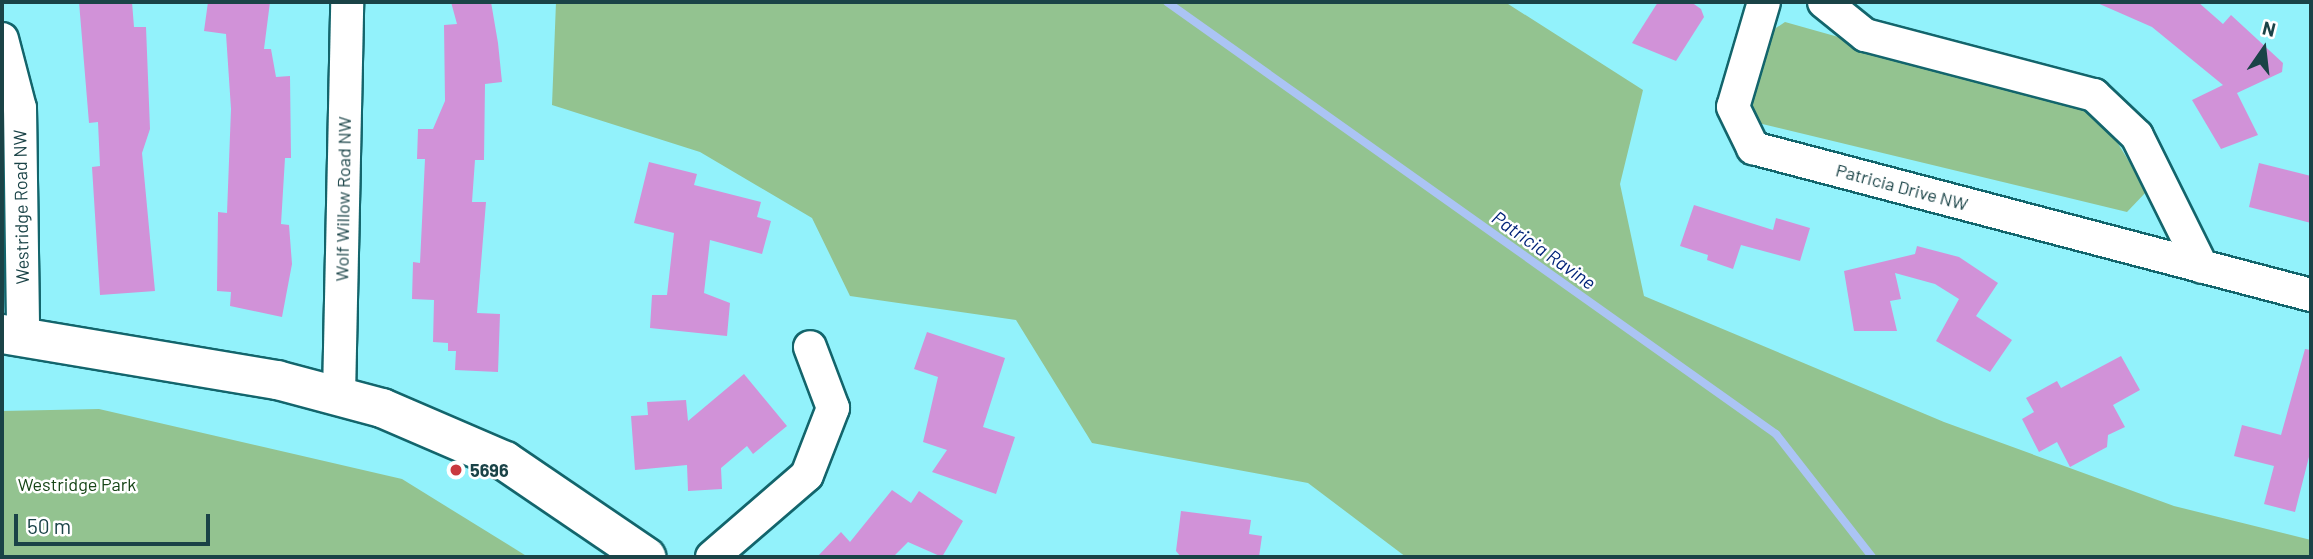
<!DOCTYPE html>
<style>
body{margin:0}
#map{position:relative;width:2313px;height:559px;overflow:hidden;background:#92f2fb;font-family:Barlow,sans-serif}
div>[style]{position:absolute}
[style*='--x']{left:calc(var(--x)*1px);top:calc(var(--y)*1px);width:calc(var(--w)*1px);rotate:calc(var(--a)*1deg)}
.green>*{inset:0;background:#93c390}
.stream>*{height:8px;margin:-4px;padding:0 4px;transform-origin:4px;border-radius:4px;background:#abc4f4}
.building>*{inset:0;background:#d192d8}
.roads{filter:drop-shadow(2px 0 #13656c) drop-shadow(-2px 0 #13656c) drop-shadow(0 2px #13656c) drop-shadow(0 -2px #13656c)}
.minor>*{height:32px;margin:-16px;padding:0 16px;transform-origin:16px;border-radius:16px;background:#fff}
.tertiary>*{height:38px;margin:-19px;padding:0 19px;transform-origin:19px;border-radius:19px;background:#fff}
.dots>*{width:19px;height:19px;translate:-50% -50%;box-sizing:border-box;border:4px solid #fff;border-radius:50%}
span{translate:-50% -50%;white-space:nowrap;text-align:center;line-height:1.15;-webkit-text-stroke:5px #fff;paint-order:stroke}
.street-label{font-size:18px;color:#1a4347}
.poi-label{font-size:18px;color:#1a4347;font-weight:700}
.left{translate:0 -50%;text-align:left}
.park-label{font-size:18px;color:#164516}
.water-label{font-size:19px;color:#012278;font-style:italic}
.frame{position:absolute;inset:0;border:4px solid #1a4347;pointer-events:none}
.north{position:absolute;left:2229px;top:14px;width:70px;height:70px;-webkit-text-stroke:5px #fff;paint-order:stroke;rotate:14deg;font-size:19px;font-weight:700;line-height:28px;text-align:center;color:#1a4347}
.north::after{content:'';display:block;margin:auto;width:24px;height:32px;background:#1a4347;clip-path:polygon(50% 0,100% 100%,50% 72%,0 100%)}
.scale{position:absolute;left:14px;top:514px;width:196px;height:32px;box-sizing:border-box;border:4px solid #1a4347;border-top:0;padding-left:9px;font-size:21px;line-height:24px;white-space:nowrap;color:#1a4347;-webkit-text-stroke:5px #fff;paint-order:stroke}
</style>
<div id="map">
<div class="green">
<i style="clip-path:polygon(556px 2px,1505px 2px,1643px 90px,1620px 184px,1644px 296px,1944px 422px,2174px 506px,2311px 540px,2311px 557px,1406px 557px,1308px 483px,1092px 443px,1016px 320px,850px 296px,812px 218px,700px 152px,552px 105px)"></i>
<i style="clip-path:polygon(1785px 22px,2073px 103px,2108px 127px,2147px 191px,2127px 212px,1754px 122px,1743px 101px,1767px 34px)"></i>
<i style="clip-path:polygon(99px 409px,402px 479px,528px 557px,2px 557px,2px 411px)"></i>
</div>
<div class="stream">
<i style="--x:1167;--y:2;--w:747;--a:35.35"></i>
<i style="--x:1776;--y:434;--w:156;--a:52"></i>
</div>
<div class="building">
<i style="clip-path:polygon(79px 2px,132px 2px,134px 27px,146px 27px,150px 129px,142px 153px,155px 291px,100px 295px,92px 167px,100px 166px,98px 122px,89px 123px)"></i>
<i style="clip-path:polygon(208px 2px,270px 2px,264px 49px,271px 49px,276px 77px,290px 76px,291px 158px,285px 158px,281px 224px,289px 225px,292px 264px,282px 317px,230px 306px,231px 292px,217px 291px,218px 212px,227px 213px,231px 109px,226px 34px,204px 31px)"></i>
<i style="clip-path:polygon(451px 2px,491px 2px,498px 43px,502px 82px,485px 84px,484px 160px,475px 160px,472px 202px,486px 202px,477px 313px,500px 314px,498px 372px,455px 370px,456px 351px,448px 351px,448px 343px,433px 342px,434px 300px,412px 299px,413px 262px,420px 263px,425px 159px,417px 159px,418px 129px,433px 129px,445px 101px,444px 25px,457px 24px)"></i>
<i style="clip-path:polygon(1658px 2px,1691px 2px,1701px 9px,1704px 17px,1676px 61px,1632px 43px)"></i>
<i style="clip-path:polygon(2095px 2px,2198px 2px,2223px 24px,2231px 15px,2283px 63px,2282px 72px,2237px 93px,2258px 135px,2221px 149px,2192px 100px,2223px 85px,2152px 27px)"></i>
<i style="clip-path:polygon(649px 162px,697px 174px,694px 185px,761px 202px,757px 217px,771px 221px,762px 254px,710px 240px,704px 293px,730px 303px,727px 336px,650px 328px,652px 295px,667px 295px,674px 233px,634px 223px)"></i>
<i style="clip-path:polygon(2259px 163px,2311px 176px,2311px 223px,2249px 207px)"></i>
<i style="clip-path:polygon(1694px 205px,1773px 230px,1776px 218px,1810px 228px,1800px 261px,1741px 245px,1733px 269px,1707px 260px,1708px 255px,1680px 246px)"></i>
<i style="clip-path:polygon(1917px 246px,1959px 257px,1998px 283px,1976px 316px,2012px 340px,1990px 372px,1936px 341px,1959px 299px,1935px 284px,1895px 273px,1901px 299px,1890px 301px,1897px 331px,1854px 331px,1844px 271px,1915px 254px)"></i>
<i style="clip-path:polygon(927px 332px,1005px 358px,983px 427px,1015px 437px,996px 494px,932px 472px,947px 450px,923px 442px,938px 377px,914px 369px)"></i>
<i style="clip-path:polygon(2305px 349px,2311px 350px,2311px 449px,2295px 512px,2264px 504px,2274px 466px,2234px 456px,2242px 425px,2281px 435px)"></i>
<i style="clip-path:polygon(2121px 356px,2140px 390px,2113px 405px,2125px 427px,2108px 435px,2107px 447px,2070px 467px,2057px 442px,2039px 452px,2022px 419px,2034px 412px,2026px 398px,2057px 381px,2061px 388px)"></i>
<i style="clip-path:polygon(744px 374px,787px 426px,753px 454px,747px 446px,721px 468px,722px 489px,688px 491px,687px 465px,635px 470px,631px 416px,648px 415px,647px 402px,686px 400px,688px 421px)"></i>
<i style="clip-path:polygon(892px 490px,911px 503px,919px 491px,963px 521px,942px 557px,908px 542px,893px 557px,817px 557px,841px 532px,850px 542px)"></i>
<i style="clip-path:polygon(1181px 511px,1251px 520px,1249px 534px,1262px 536px,1259px 557px,1181px 557px,1176px 551px)"></i>
</div>
<div class="roads">
<div class="minor">
<i style="--x:1764;--y:2;--w:109;--a:106.4"></i>
<i style="--x:1733;--y:107;--w:46;--a:64"></i>
<i style="--x:1753;--y:148;--w:577;--a:14.76"></i>
<i style="--x:1824;--y:2;--w:53;--a:38.8"></i>
<i style="--x:1865;--y:35;--w:237;--a:14.7"></i>
<i style="--x:2094;--y:95;--w:59;--a:43.6"></i>
<i style="--x:2137;--y:136;--w:146;--a:63.6"></i>
<i style="--x:2;--y:39;--w:71;--a:75.4"></i>
<i style="--x:20;--y:108;--w:228;--a:89.2"></i>
<i style="--x:339;--y:396;--w:394;--a:-88.8"></i>
<i style="--x:712;--y:557;--w:125;--a:-40.8"></i>
<i style="--x:807;--y:475;--w:72;--a:-68.8"></i>
<i style="--x:833;--y:408;--w:65;--a:-110.7"></i>
</div>
<div class="tertiary">
<i style="--x:2;--y:334;--w:279;--a:9.5"></i>
<i style="--x:277;--y:380;--w:109;--a:14.9"></i>
<i style="--x:382;--y:408;--w:134;--a:23.3"></i>
<i style="--x:505;--y:461;--w:171;--a:34.2"></i>
</div>
</div>
<div class="dots">
<i style="left:456px;top:470px;background:#c9393f"></i>
</div>
<div class="street-label">
<span style="left:1902px;top:187px;rotate:15deg">Patricia Drive NW</span>
<span style="left:343px;top:199px;rotate:-89deg">Wolf Willow Road NW</span>
<span style="left:21px;top:207px;rotate:-91deg">Westridge Road NW</span>
</div>
<div class="poi-label">
<span class="left" style="left:470px;top:470px">5696</span>
</div>
<div class="park-label">
<span style="left:77px;top:484px">Westridge Park</span>
</div>
<div class="water-label">
<span style="left:1544px;top:250px;rotate:35deg">Patricia Ravine</span>
</div>
<div class="frame"></div>
<div class="north">N</div>
<div class="scale">50 m</div>
</div>
